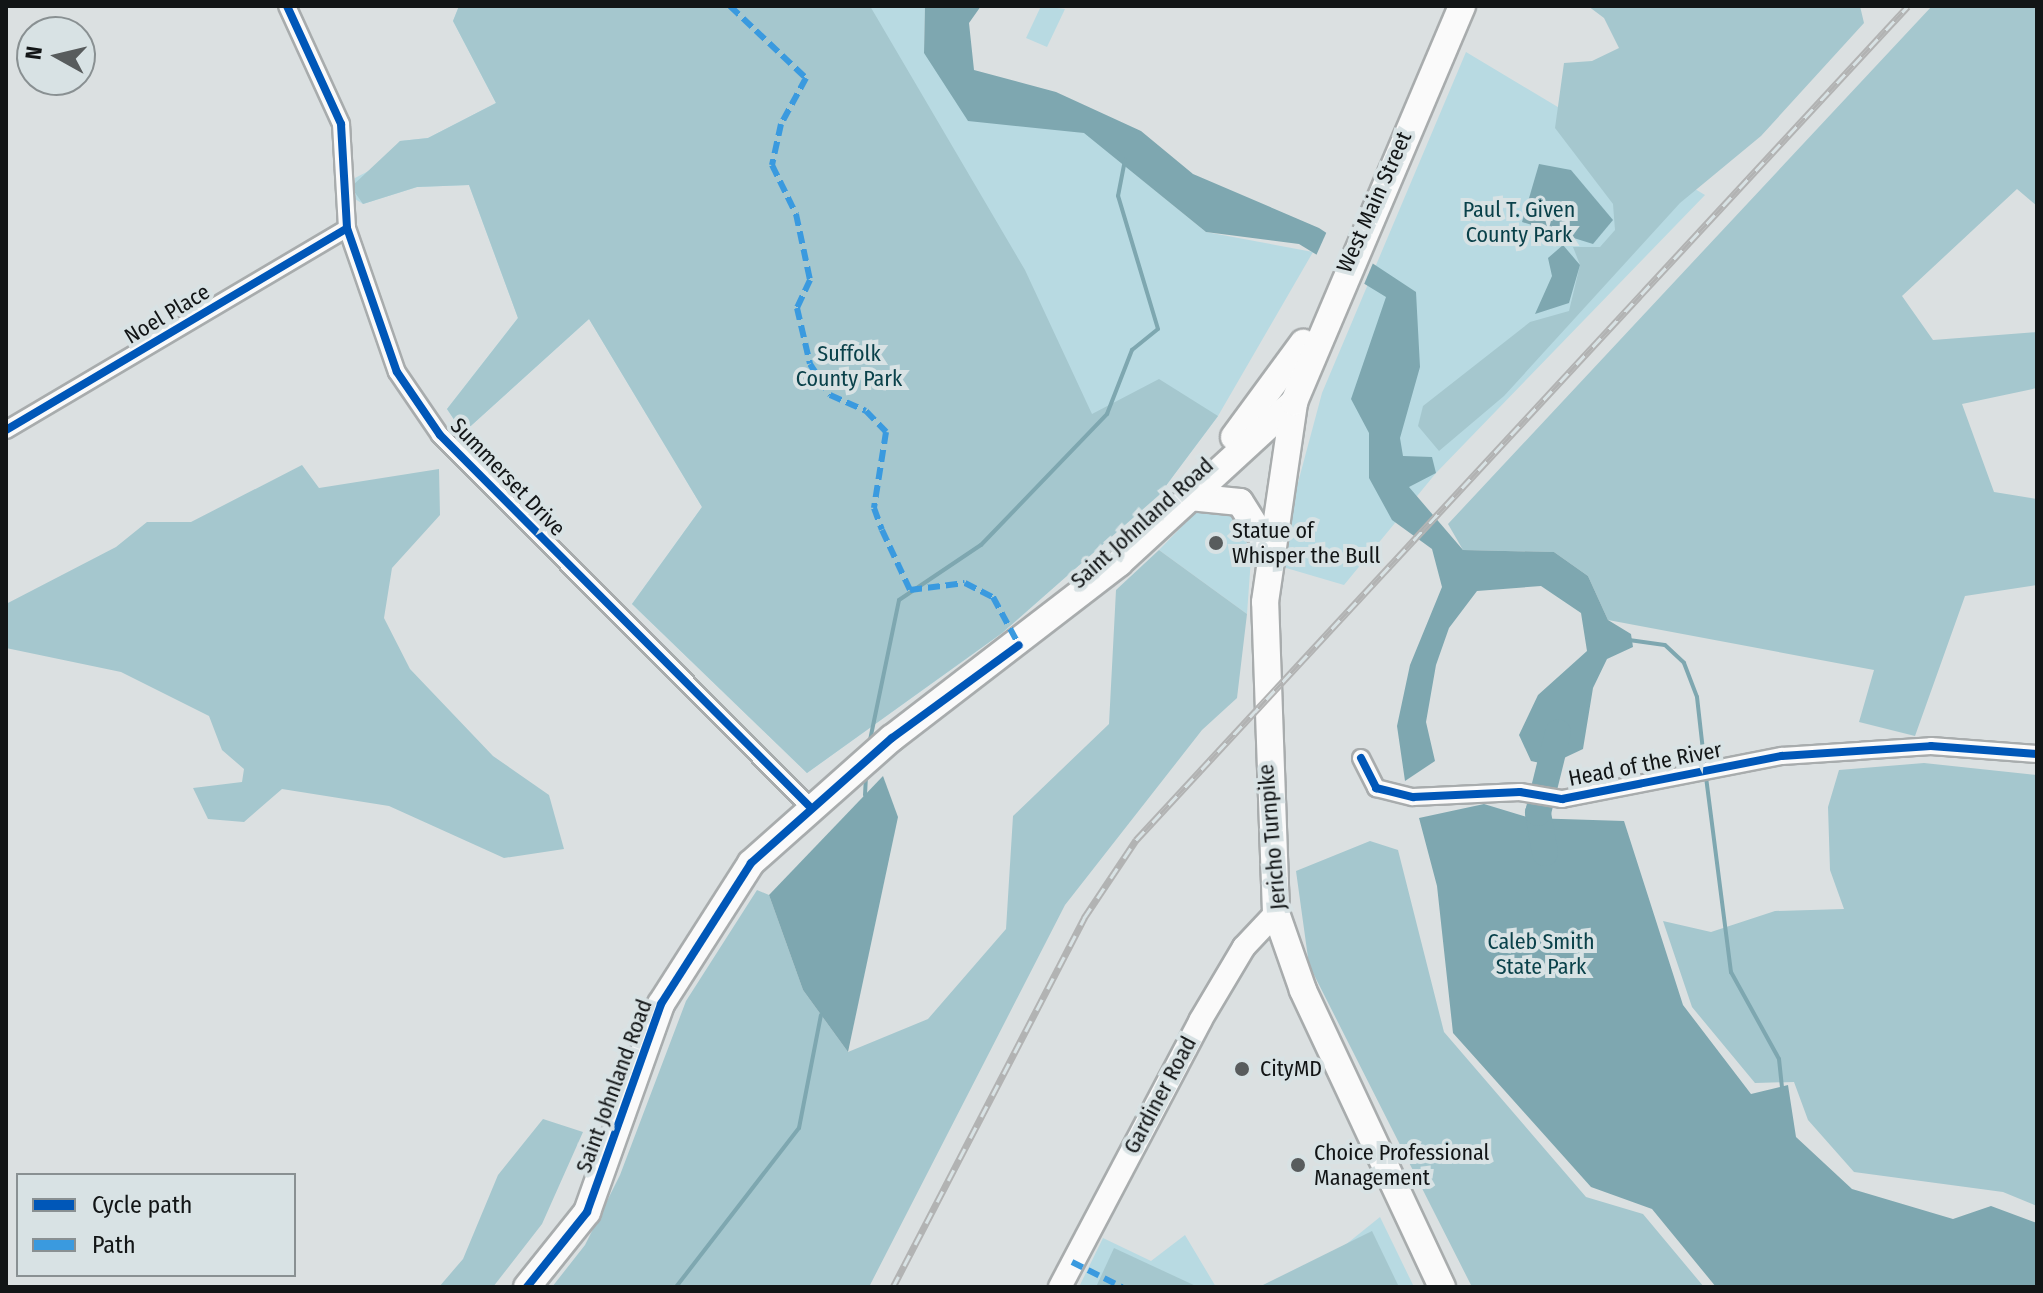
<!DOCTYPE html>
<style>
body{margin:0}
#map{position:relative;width:2043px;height:1293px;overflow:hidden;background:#dbe0e1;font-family:"Fira Sans Condensed",sans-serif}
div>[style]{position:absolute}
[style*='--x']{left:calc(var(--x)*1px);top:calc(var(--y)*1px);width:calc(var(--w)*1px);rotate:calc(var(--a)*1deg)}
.green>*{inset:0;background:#b8dae2}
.forest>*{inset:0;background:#a5c7ce}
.water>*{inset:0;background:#7ea7b0}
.pier>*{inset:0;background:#dbe0e1}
.stream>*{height:4px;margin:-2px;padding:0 2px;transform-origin:2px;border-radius:2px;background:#7ea7b0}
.river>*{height:26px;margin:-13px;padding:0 13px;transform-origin:13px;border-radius:13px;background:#7ea7b0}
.roads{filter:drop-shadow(2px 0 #a8acad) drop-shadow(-2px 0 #a8acad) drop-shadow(0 2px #a8acad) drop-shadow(0 -2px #a8acad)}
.street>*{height:16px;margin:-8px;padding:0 8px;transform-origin:8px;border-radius:8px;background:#fafafa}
.secondary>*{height:22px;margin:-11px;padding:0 11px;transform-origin:11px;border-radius:11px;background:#fafafa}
.primary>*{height:26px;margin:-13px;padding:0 13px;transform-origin:13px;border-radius:13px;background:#fafafa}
.rail>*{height:7px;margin-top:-3.5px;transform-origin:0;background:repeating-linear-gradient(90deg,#d8e2e4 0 12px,#b2b3b3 0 24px);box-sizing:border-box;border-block:2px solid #b2b3b3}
.quiet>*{height:6px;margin-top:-3px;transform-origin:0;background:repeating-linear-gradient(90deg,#3a9adf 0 12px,transparent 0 18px)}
.cycleway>*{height:8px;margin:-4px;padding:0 4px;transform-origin:4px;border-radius:4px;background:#0057b8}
.dots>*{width:22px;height:22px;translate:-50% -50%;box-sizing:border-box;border:4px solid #d8e2e4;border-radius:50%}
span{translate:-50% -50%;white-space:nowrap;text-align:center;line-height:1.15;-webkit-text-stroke:8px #d8e2e4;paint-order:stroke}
.street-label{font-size:22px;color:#121516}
.park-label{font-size:22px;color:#0a414a}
.poi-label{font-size:22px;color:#121516}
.left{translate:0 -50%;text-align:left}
.frame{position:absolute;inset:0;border:8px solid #121516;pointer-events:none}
.legend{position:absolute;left:16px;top:1173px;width:280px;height:104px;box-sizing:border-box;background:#d8e2e4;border:2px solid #899092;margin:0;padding:10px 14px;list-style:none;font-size:24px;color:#121516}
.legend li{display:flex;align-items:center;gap:16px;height:40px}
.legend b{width:40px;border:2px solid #899092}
.north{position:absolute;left:16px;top:16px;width:80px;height:80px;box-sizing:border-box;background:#d8e2e4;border:2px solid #899092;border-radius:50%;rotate:278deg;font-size:22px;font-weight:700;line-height:32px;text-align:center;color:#121516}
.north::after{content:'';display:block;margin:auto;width:28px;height:36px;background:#585c5d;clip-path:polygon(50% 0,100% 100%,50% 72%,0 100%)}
</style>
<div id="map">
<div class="green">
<i style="clip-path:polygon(459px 6px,925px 6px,924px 53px,1045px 126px,1085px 133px,1206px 232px,1313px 252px,1218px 416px,1159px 495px,1002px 633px,807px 773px,632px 604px,702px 507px,589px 319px,463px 433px,447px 409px,518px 318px,469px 185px,417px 187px,363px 204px,355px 199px,355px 178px,382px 164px,400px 141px,428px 138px,496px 103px,453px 21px)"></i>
<i style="clip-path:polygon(1041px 6px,1065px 9px,1047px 47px,1026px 38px)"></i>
<i style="clip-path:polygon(1466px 52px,1705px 195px,1436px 473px,1344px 585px,1276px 565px,1322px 393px)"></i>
<i style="clip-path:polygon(1223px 501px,1253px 530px,1247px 614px,1159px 550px,1200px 508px)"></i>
<i style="clip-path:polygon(1380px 1217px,1414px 1287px,1293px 1287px)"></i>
<i style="clip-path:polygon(1185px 1235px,1216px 1287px,1079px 1287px,1103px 1238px,1151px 1261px)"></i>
</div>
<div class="forest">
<i style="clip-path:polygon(459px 6px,870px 6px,1025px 270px,1092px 414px,1159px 379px,1218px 416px,1159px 495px,1002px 633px,807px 773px,632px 604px,702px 507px,589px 319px,463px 433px,447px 409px,518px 318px,469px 185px,417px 187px,363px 204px,351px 187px,400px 141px,428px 138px,496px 103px,453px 21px)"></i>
<i style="clip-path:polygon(1588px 6px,1860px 6px,1864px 23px,1761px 136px,1680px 203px,1504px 396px,1439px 451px,1418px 426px,1423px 406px,1530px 322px,1569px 311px,1580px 265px,1573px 247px,1600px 247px,1615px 230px,1613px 204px,1555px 128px,1564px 63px,1592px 61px,1619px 48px,1604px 18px)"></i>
<i style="clip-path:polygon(1932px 6px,2037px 6px,2037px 206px,2017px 189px,1902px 296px,1933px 340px,2037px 332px,2037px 388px,1962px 404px,1994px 492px,2037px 499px,2037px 585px,1965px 596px,1915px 736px,1859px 722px,1874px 670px,1608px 620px,1588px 576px,1554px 552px,1463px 550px,1448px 524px)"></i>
<i style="clip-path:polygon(302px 465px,319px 488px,439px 469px,440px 515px,392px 568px,384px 618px,410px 669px,493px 756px,549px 795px,564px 849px,504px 858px,389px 806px,282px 789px,244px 822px,208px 819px,193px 788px,242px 782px,244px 769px,222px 750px,209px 716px,121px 672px,6px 648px,6px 604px,116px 547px,147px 522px,191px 522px)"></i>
<i style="clip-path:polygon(1159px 550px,1247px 614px,1237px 698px,1202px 730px,1065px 905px,869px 1287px,552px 1287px,585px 1245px,620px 1175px,686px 1001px,757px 890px,769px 895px,803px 990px,848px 1052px,928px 1019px,1006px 929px,1013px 816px,1109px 724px,1116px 590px)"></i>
<i style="clip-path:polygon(1924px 763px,2037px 775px,2037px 1206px,2003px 1192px,1854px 1172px,1808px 1120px,1794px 1082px,1755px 1083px,1692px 1007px,1663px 921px,1711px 932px,1775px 911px,1844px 909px,1830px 870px,1828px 807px,1839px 770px)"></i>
<i style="clip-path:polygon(1370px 841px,1398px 850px,1444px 1032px,1586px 1197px,1643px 1214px,1704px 1287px,1472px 1287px,1309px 965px,1296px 871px)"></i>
<i style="clip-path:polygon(543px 1119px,583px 1132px,542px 1224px,493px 1287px,439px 1287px,463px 1259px,498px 1175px)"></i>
<i style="clip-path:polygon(1372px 1231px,1399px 1287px,1259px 1287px)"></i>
<i style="clip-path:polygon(1114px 1248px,1198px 1287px,1096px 1287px)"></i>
</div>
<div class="water">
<i style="clip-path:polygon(925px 6px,981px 6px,969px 23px,974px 70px,1056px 92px,1141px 131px,1193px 174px,1319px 228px,1416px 292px,1420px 367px,1400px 438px,1403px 456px,1432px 457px,1436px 473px,1409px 487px,1463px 550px,1554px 552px,1588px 576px,1608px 620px,1631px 634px,1633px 647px,1607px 659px,1593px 688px,1583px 749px,1549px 765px,1531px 761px,1519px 735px,1538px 695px,1587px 651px,1581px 613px,1541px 586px,1477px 591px,1449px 628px,1436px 665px,1426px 722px,1435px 761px,1405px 781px,1397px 726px,1410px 665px,1442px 587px,1432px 549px,1392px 520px,1369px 478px,1369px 433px,1351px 399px,1386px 297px,1299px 244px,1206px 232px,1084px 133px,968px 121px,924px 53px)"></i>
<i style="clip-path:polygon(1539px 164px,1571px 170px,1613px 220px,1593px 244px,1522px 222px)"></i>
<i style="clip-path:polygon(1563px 245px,1580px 265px,1569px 303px,1535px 314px,1552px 276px,1548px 258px)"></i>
<i style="clip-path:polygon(883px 776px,898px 817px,848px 1052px,803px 990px,769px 895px)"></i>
<i style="clip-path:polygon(1484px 804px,1530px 818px,1624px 821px,1683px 1005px,1751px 1094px,1788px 1085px,1796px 1137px,1852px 1189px,1953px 1219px,1991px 1206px,2037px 1223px,2037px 1287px,1716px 1287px,1652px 1209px,1591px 1187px,1453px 1033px,1437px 886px,1419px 818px)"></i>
</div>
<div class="pier">
<i style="clip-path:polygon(1328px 229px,1376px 256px,1362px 289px,1315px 258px)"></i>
</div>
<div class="stream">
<i style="--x:1629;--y:640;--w:36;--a:8"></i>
<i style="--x:1665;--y:645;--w:26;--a:43"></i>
<i style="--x:1684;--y:663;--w:36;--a:69"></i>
<i style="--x:1697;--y:697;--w:62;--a:83.6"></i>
<i style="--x:869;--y:745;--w:148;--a:-78.3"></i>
<i style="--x:899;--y:600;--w:99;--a:-33.9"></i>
<i style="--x:981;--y:545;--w:182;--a:-46.1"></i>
<i style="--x:1107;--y:414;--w:69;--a:-68.7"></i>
<i style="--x:1132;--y:350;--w:33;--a:-39"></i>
<i style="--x:1158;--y:329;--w:139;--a:-106.7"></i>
<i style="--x:1118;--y:196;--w:37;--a:-79"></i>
<i style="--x:1706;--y:777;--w:197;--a:82.7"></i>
<i style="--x:1731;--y:972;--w:99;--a:61.1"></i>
<i style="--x:1779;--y:1059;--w:31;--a:84"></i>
<i style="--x:865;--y:795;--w:22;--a:-87"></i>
<i style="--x:676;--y:1287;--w:201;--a:-52.3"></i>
<i style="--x:799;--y:1128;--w:115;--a:-79"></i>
</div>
<div class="river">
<i style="--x:1545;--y:853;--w:41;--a:-99.9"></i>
<i style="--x:1538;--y:813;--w:83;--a:-76.1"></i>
</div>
<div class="roads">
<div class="street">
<i style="--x:287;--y:6;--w:130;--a:65.4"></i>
<i style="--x:341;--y:124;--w:104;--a:86.7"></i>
<i style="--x:347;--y:228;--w:152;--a:70.9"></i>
<i style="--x:397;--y:372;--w:76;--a:55.7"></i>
<i style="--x:440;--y:435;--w:523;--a:45.15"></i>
<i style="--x:6;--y:430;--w:396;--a:-30.6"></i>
<i style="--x:1361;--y:758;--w:34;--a:63"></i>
<i style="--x:1376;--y:788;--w:38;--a:14"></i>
<i style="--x:1413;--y:797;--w:107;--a:-2.7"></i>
<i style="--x:1520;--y:792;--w:43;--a:9.5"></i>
<i style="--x:1562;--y:799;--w:224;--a:-11.1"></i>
<i style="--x:1782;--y:756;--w:149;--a:-3.8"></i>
<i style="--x:1931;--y:746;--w:106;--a:4.3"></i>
</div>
<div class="secondary">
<i style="--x:1060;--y:1287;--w:301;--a:-62.2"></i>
<i style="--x:1200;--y:1021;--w:86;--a:-59.3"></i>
<i style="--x:1244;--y:947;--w:47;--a:-46.7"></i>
</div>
<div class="primary">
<i style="--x:1234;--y:437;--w:117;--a:-53.7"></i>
<i style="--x:1190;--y:497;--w:50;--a:5.7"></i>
<i style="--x:1240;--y:502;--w:54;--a:57.8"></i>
<i style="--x:527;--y:1287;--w:96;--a:-51.3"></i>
<i style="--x:587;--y:1212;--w:221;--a:-70.4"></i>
<i style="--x:661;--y:1004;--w:167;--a:-57.4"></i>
<i style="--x:751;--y:863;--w:188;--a:-41.6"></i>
<i style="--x:892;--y:738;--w:287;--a:-37.6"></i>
<i style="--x:1119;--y:563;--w:238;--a:-42.6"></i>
<i style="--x:1442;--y:1287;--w:328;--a:-115.1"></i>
<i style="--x:1303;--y:990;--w:82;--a:-109.3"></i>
<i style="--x:1276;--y:913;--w:311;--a:-92"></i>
<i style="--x:1265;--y:602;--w:202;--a:-81.7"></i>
<i style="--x:1294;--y:402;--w:430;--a:-67"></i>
</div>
</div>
<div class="rail">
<i style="--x:893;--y:1287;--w:416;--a:-62.6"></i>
<i style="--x:1084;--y:918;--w:94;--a:-56.3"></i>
<i style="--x:1136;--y:840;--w:1136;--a:-47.21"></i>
</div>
<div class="quiet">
<i style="--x:730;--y:6;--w:105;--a:43.5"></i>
<i style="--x:806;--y:78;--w:52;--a:118.5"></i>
<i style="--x:781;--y:124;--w:42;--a:102.4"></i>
<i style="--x:772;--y:165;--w:55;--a:63.9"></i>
<i style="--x:796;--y:214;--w:67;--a:78"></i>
<i style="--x:810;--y:280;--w:31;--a:115"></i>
<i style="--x:797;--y:308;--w:57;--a:76.9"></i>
<i style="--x:810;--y:364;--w:37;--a:57"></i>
<i style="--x:830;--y:395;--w:39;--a:24"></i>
<i style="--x:866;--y:411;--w:29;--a:46"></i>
<i style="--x:886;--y:432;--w:77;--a:99"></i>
<i style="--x:874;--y:508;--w:23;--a:70"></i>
<i style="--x:882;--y:530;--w:66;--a:65"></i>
<i style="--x:910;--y:590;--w:55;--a:-7.3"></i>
<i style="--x:965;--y:583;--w:31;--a:27"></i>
<i style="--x:993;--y:597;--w:55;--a:61.6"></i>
<i style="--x:1072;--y:1262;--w:56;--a:26.6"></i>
</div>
<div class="cycleway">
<i style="--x:287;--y:6;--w:130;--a:65.4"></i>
<i style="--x:341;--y:124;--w:104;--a:86.7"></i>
<i style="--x:347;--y:228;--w:152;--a:70.9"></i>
<i style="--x:397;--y:372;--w:76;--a:55.7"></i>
<i style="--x:440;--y:435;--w:523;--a:45.15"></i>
<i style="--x:6;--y:430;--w:396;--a:-30.6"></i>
<i style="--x:1361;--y:758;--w:34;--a:63"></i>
<i style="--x:1376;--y:788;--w:38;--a:14"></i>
<i style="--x:1413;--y:797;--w:107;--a:-2.7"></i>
<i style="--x:1520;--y:792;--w:43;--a:9.5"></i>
<i style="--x:1562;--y:799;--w:224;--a:-11.1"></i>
<i style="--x:1782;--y:756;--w:149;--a:-3.8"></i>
<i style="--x:1931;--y:746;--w:106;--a:4.3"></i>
<i style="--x:527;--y:1287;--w:96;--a:-51.3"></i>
<i style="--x:587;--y:1212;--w:221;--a:-70.4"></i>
<i style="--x:661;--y:1004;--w:167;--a:-57.4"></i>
<i style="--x:751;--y:863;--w:188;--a:-41.6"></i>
<i style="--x:892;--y:738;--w:157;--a:-36.2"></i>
</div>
<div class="dots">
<i style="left:1216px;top:543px;background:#585c5d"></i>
<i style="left:1242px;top:1069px;background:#585c5d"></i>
<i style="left:1298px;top:1165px;background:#585c5d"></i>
</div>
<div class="street-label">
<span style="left:1374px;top:202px;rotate:-66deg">West Main Street</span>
<span style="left:167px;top:314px;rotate:-31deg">Noel Place</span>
<span style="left:508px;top:477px;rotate:46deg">Summerset Drive</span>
<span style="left:1142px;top:523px;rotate:-42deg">Saint Johnland Road</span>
<span style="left:1645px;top:764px;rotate:-11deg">Head of the River</span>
<span style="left:1272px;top:837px;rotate:-95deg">Jericho Turnpike</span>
<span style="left:614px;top:1086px;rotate:-70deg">Saint Johnland Road</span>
<span style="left:1160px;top:1095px;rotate:-62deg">Gardiner Road</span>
</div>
<div class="park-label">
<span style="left:1519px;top:222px">Paul T. Given<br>County Park</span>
<span style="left:849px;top:366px">Suffolk<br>County Park</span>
<span style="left:1541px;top:954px">Caleb Smith<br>State Park</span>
</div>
<div class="poi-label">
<span class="left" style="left:1232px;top:543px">Statue of<br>Whisper the Bull</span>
<span class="left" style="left:1260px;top:1069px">CityMD</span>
<span class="left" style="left:1314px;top:1165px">Choice Professional<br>Management</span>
</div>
<div class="frame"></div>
<ul class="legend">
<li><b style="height:10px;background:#0057b8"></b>Cycle path</li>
<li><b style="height:10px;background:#3a9adf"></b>Path</li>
</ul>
<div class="north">N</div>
</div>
